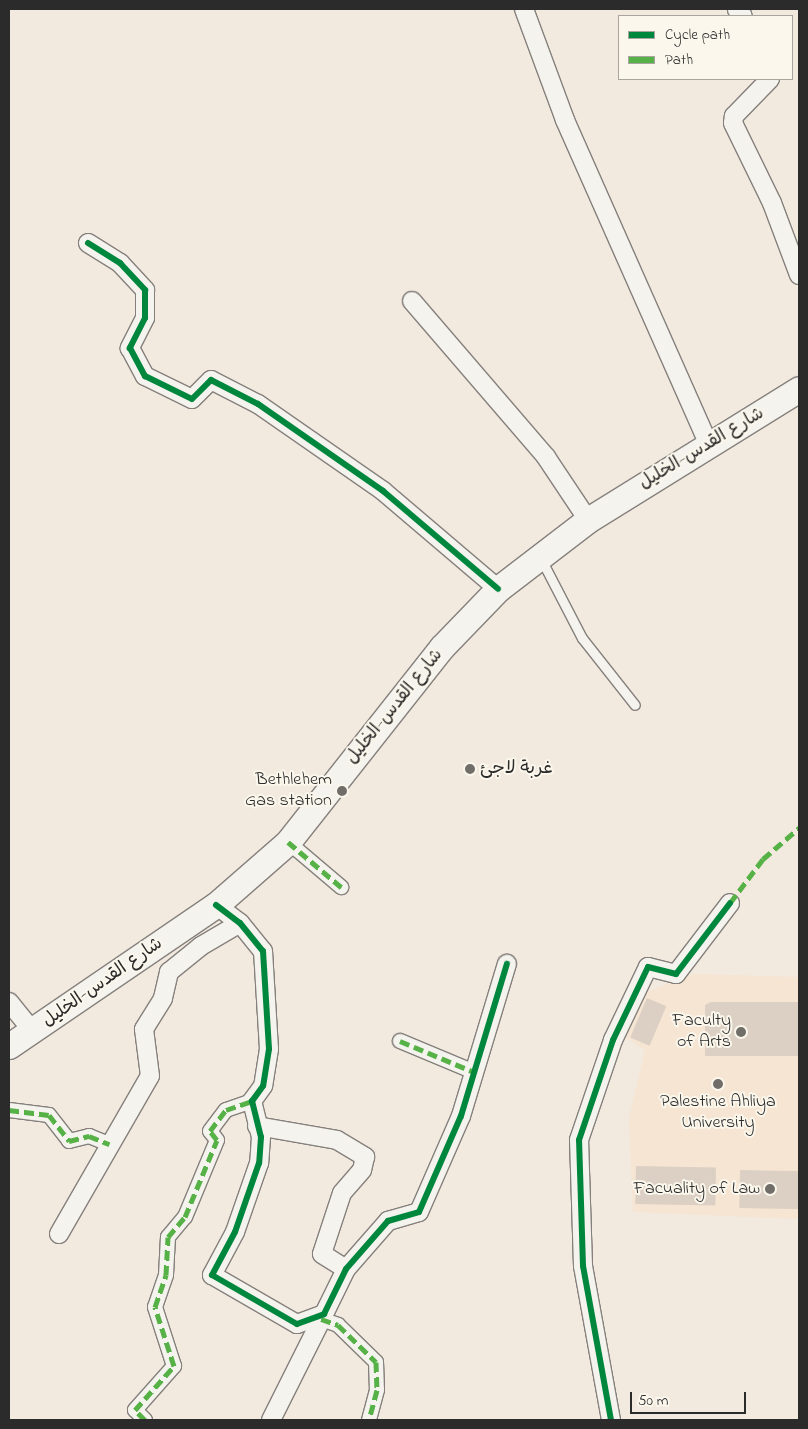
<!DOCTYPE html>
<meta charset="utf-8">
<style>
body{margin:0}
#map{position:relative;width:808px;height:1429px;overflow:hidden;background:#f2e9df;font-family:"Indie Flower","Playpen Sans Arabic",sans-serif}
div>[style]{position:absolute}
[style*='--x']{left:calc(var(--x)*1px);top:calc(var(--y)*1px);width:calc(var(--w)*1px);rotate:calc(var(--a)*1deg)}
.built>*{inset:0;background:#f6e5d2}
.building>*{inset:0;background:#dbd0c3;transform-origin:0 0}
.roads{filter:drop-shadow(1px 0 #85807c) drop-shadow(-1px 0 #85807c) drop-shadow(0 1px #85807c) drop-shadow(0 -1px #85807c)}
.service>*{height:9px;margin:-4.5px;padding:0 4.5px;transform-origin:4.5px;border-radius:4.5px;background:#f5f3ee}
.pedestrian>*{height:14px;margin:-7px;padding:0 7px;transform-origin:7px;border-radius:7px;background:#f5f3ee}
.minor>*{height:18px;margin:-9px;padding:0 9px;transform-origin:9px;border-radius:9px;background:#f5f3ee}
.secondary>*{height:25px;margin:-12.5px;padding:0 12.5px;transform-origin:12.5px;border-radius:12.5px;background:#f5f3ee}
.quiet>*{height:5px;margin-top:-2.5px;transform-origin:0;background:repeating-linear-gradient(90deg,#56b246 0 10px,transparent 0 15px)}
.cycleway>*{height:6px;margin:-3px;padding:0 3px;transform-origin:3px;border-radius:3px;background:#00873e}
.dots>*{width:14px;height:14px;translate:-50% -50%;box-sizing:border-box;border:2px solid #fbf7ec;border-radius:50%}
span{translate:-50% -50%;white-space:nowrap;text-align:center;line-height:1.15;-webkit-text-stroke:4px #fbf7ec;paint-order:stroke}
.street-label{font-size:18px;color:#2b2b2b}
.poi-label{font-size:18px;color:#2b2b2b}
.left{translate:0 -50%;text-align:left}
.right{translate:-100% -50%;text-align:right}
.frame{position:absolute;inset:0;border:10px solid #2b2b2b;pointer-events:none}
.legend{position:absolute;left:618px;top:15px;width:175px;height:65px;box-sizing:border-box;background:#fbf7ec;border:1px solid #a8a59f;margin:0;padding:6px 9px;list-style:none;font-size:15px;color:#2b2b2b}
.legend li{display:flex;align-items:center;gap:10px;height:25px}
.legend b{width:25px;border:1px solid #a8a59f}
.scale{position:absolute;left:630px;top:1392px;width:116px;height:22px;box-sizing:border-box;border:2px solid #2b2b2b;border-top:0;padding-left:6px;font-size:15px;line-height:18px;white-space:nowrap;color:#2b2b2b;-webkit-text-stroke:4px #fbf7ec;paint-order:stroke}
</style>
<div id="map">
<div class="built">
<i style="clip-path:polygon(693px 974px,799px 977px,799px 1219px,633px 1212px,629px 1118px,645px 1050px,623px 1036px,640px 995px)"></i>
</div>
<div class="building">
<i style="left:647px;top:998px;width:21px;height:43px;rotate:23deg"></i>
<i style="clip-path:polygon(711px 1002px,799px 1002px,799px 1056px,705px 1056px,705px 1005px)"></i>
<i style="left:636px;top:1166px;width:80px;height:38px;rotate:1deg"></i>
<i style="left:740px;top:1170px;width:59px;height:38px;rotate:1deg"></i>
</div>
<div class="roads">
<div class="service">
<i style="--x:541;--y:559;--w:89;--a:62.6"></i>
<i style="--x:582;--y:638;--w:85;--a:51.7"></i>
</div>
<div class="pedestrian">
<i style="--x:288;--y:842;--w:70;--a:40.3"></i>
<i style="--x:400;--y:1041;--w:80;--a:22.7"></i>
<i style="--x:9;--y:1110;--w:40;--a:7.1"></i>
<i style="--x:49;--y:1115;--w:33;--a:52"></i>
<i style="--x:69;--y:1141;--w:21;--a:-14"></i>
<i style="--x:89;--y:1136;--w:22;--a:22"></i>
<i style="--x:321;--y:1319;--w:18;--a:19"></i>
<i style="--x:338;--y:1325;--w:53;--a:44.2"></i>
<i style="--x:376;--y:1362;--w:28;--a:88"></i>
<i style="--x:377;--y:1390;--w:31;--a:105"></i>
<i style="--x:145;--y:1420;--w:14;--a:-135"></i>
<i style="--x:135;--y:1410;--w:59;--a:-48.4"></i>
<i style="--x:174;--y:1366;--w:62;--a:-107.9"></i>
<i style="--x:155;--y:1307;--w:34;--a:-71"></i>
<i style="--x:166;--y:1275;--w:38;--a:-87"></i>
<i style="--x:168;--y:1237;--w:26;--a:-50"></i>
<i style="--x:185;--y:1217;--w:83;--a:-67.4"></i>
<i style="--x:217;--y:1140;--w:11;--a:-128"></i>
<i style="--x:210;--y:1131;--w:26;--a:-53"></i>
<i style="--x:226;--y:1110;--w:28;--a:-19"></i>
</div>
<div class="minor">
<i style="--x:524;--y:9;--w:118;--a:69.7"></i>
<i style="--x:565;--y:120;--w:355;--a:66.1"></i>
<i style="--x:737;--y:10;--w:8;--a:45"></i>
<i style="--x:770;--y:79;--w:52;--a:134.2"></i>
<i style="--x:734;--y:116;--w:7;--a:98"></i>
<i style="--x:733;--y:123;--w:89;--a:64"></i>
<i style="--x:772;--y:203;--w:77;--a:69.4"></i>
<i style="--x:88;--y:243;--w:38;--a:32"></i>
<i style="--x:120;--y:263;--w:37;--a:47"></i>
<i style="--x:145;--y:290;--w:28;--a:90"></i>
<i style="--x:145;--y:318;--w:34;--a:117"></i>
<i style="--x:130;--y:348;--w:32;--a:62"></i>
<i style="--x:145;--y:376;--w:52;--a:26.1"></i>
<i style="--x:192;--y:399;--w:27;--a:-45"></i>
<i style="--x:211;--y:380;--w:53;--a:27.1"></i>
<i style="--x:258;--y:404;--w:152;--a:34.8"></i>
<i style="--x:383;--y:491;--w:151;--a:40.4"></i>
<i style="--x:412;--y:301;--w:206;--a:49.3"></i>
<i style="--x:546;--y:457;--w:76;--a:56.3"></i>
<i style="--x:216;--y:905;--w:30;--a:37"></i>
<i style="--x:240;--y:923;--w:36;--a:51"></i>
<i style="--x:263;--y:951;--w:98;--a:86.5"></i>
<i style="--x:269;--y:1049;--w:37;--a:99"></i>
<i style="--x:263;--y:1086;--w:19;--a:126"></i>
<i style="--x:252;--y:1101;--w:37;--a:76"></i>
<i style="--x:261;--y:1137;--w:26;--a:94"></i>
<i style="--x:259;--y:1163;--w:73;--a:109.2"></i>
<i style="--x:235;--y:1232;--w:49;--a:118.1"></i>
<i style="--x:212;--y:1275;--w:98;--a:30"></i>
<i style="--x:297;--y:1324;--w:29;--a:-20"></i>
<i style="--x:324;--y:1314;--w:50;--a:-63.9"></i>
<i style="--x:346;--y:1269;--w:64;--a:-48.8"></i>
<i style="--x:388;--y:1221;--w:32;--a:-16"></i>
<i style="--x:419;--y:1212;--w:105;--a:-66.4"></i>
<i style="--x:461;--y:1116;--w:159;--a:-73.2"></i>
<i style="--x:9;--y:1002;--w:38;--a:51"></i>
<i style="--x:257;--y:1126;--w:81;--a:9.9"></i>
<i style="--x:337;--y:1140;--w:33;--a:31"></i>
<i style="--x:365;--y:1157;--w:13;--a:103"></i>
<i style="--x:362;--y:1170;--w:30;--a:131"></i>
<i style="--x:342;--y:1193;--w:64;--a:108.2"></i>
<i style="--x:322;--y:1254;--w:28;--a:32"></i>
<i style="--x:59;--y:1234;--w:182;--a:-60.1"></i>
<i style="--x:150;--y:1076;--w:47;--a:-97.3"></i>
<i style="--x:144;--y:1029;--w:36;--a:-58"></i>
<i style="--x:163;--y:998;--w:27;--a:-77"></i>
<i style="--x:169;--y:972;--w:41;--a:-39.1"></i>
<i style="--x:201;--y:946;--w:45;--a:-30.5"></i>
<i style="--x:271;--y:1420;--w:119;--a:-63.4"></i>
<i style="--x:611;--y:1420;--w:157;--a:-100.3"></i>
<i style="--x:583;--y:1266;--w:126;--a:-91.8"></i>
<i style="--x:579;--y:1140;--w:106;--a:-71.2"></i>
<i style="--x:613;--y:1040;--w:81;--a:-64.4"></i>
<i style="--x:648;--y:967;--w:29;--a:14"></i>
<i style="--x:676;--y:974;--w:89;--a:-52.7"></i>
</div>
<div class="secondary">
<i style="--x:9;--y:1046;--w:250;--a:-34.3"></i>
<i style="--x:216;--y:905;--w:96;--a:-41.2"></i>
<i style="--x:288;--y:842;--w:248;--a:-51.7"></i>
<i style="--x:442;--y:647;--w:81;--a:-46"></i>
<i style="--x:498;--y:589;--w:113;--a:-37.5"></i>
<i style="--x:588;--y:520;--w:248;--a:-31.8"></i>
</div>
</div>
<div class="quiet">
<i style="--x:288;--y:842;--w:70;--a:40.3"></i>
<i style="--x:730;--y:903;--w:55;--a:-53.1"></i>
<i style="--x:763;--y:859;--w:48;--a:-40.7"></i>
<i style="--x:400;--y:1041;--w:80;--a:22.7"></i>
<i style="--x:9;--y:1110;--w:40;--a:7.1"></i>
<i style="--x:49;--y:1115;--w:33;--a:52"></i>
<i style="--x:69;--y:1141;--w:21;--a:-14"></i>
<i style="--x:89;--y:1136;--w:22;--a:22"></i>
<i style="--x:321;--y:1319;--w:18;--a:19"></i>
<i style="--x:338;--y:1325;--w:53;--a:44.2"></i>
<i style="--x:376;--y:1362;--w:28;--a:88"></i>
<i style="--x:377;--y:1390;--w:31;--a:105"></i>
<i style="--x:145;--y:1420;--w:14;--a:-135"></i>
<i style="--x:135;--y:1410;--w:59;--a:-48.4"></i>
<i style="--x:174;--y:1366;--w:62;--a:-107.9"></i>
<i style="--x:155;--y:1307;--w:34;--a:-71"></i>
<i style="--x:166;--y:1275;--w:38;--a:-87"></i>
<i style="--x:168;--y:1237;--w:26;--a:-50"></i>
<i style="--x:185;--y:1217;--w:83;--a:-67.4"></i>
<i style="--x:217;--y:1140;--w:11;--a:-128"></i>
<i style="--x:210;--y:1131;--w:26;--a:-53"></i>
<i style="--x:226;--y:1110;--w:28;--a:-19"></i>
</div>
<div class="cycleway">
<i style="--x:88;--y:243;--w:38;--a:32"></i>
<i style="--x:120;--y:263;--w:37;--a:47"></i>
<i style="--x:145;--y:290;--w:28;--a:90"></i>
<i style="--x:145;--y:318;--w:34;--a:117"></i>
<i style="--x:130;--y:348;--w:32;--a:62"></i>
<i style="--x:145;--y:376;--w:52;--a:26.1"></i>
<i style="--x:192;--y:399;--w:27;--a:-45"></i>
<i style="--x:211;--y:380;--w:53;--a:27.1"></i>
<i style="--x:258;--y:404;--w:152;--a:34.8"></i>
<i style="--x:383;--y:491;--w:151;--a:40.4"></i>
<i style="--x:216;--y:905;--w:30;--a:37"></i>
<i style="--x:240;--y:923;--w:36;--a:51"></i>
<i style="--x:263;--y:951;--w:98;--a:86.5"></i>
<i style="--x:269;--y:1049;--w:37;--a:99"></i>
<i style="--x:263;--y:1086;--w:19;--a:126"></i>
<i style="--x:252;--y:1101;--w:37;--a:76"></i>
<i style="--x:261;--y:1137;--w:26;--a:94"></i>
<i style="--x:259;--y:1163;--w:73;--a:109.2"></i>
<i style="--x:235;--y:1232;--w:49;--a:118.1"></i>
<i style="--x:212;--y:1275;--w:98;--a:30"></i>
<i style="--x:297;--y:1324;--w:29;--a:-20"></i>
<i style="--x:324;--y:1314;--w:50;--a:-63.9"></i>
<i style="--x:346;--y:1269;--w:64;--a:-48.8"></i>
<i style="--x:388;--y:1221;--w:32;--a:-16"></i>
<i style="--x:419;--y:1212;--w:105;--a:-66.4"></i>
<i style="--x:461;--y:1116;--w:159;--a:-73.2"></i>
<i style="--x:611;--y:1420;--w:157;--a:-100.3"></i>
<i style="--x:583;--y:1266;--w:126;--a:-91.8"></i>
<i style="--x:579;--y:1140;--w:106;--a:-71.2"></i>
<i style="--x:613;--y:1040;--w:81;--a:-64.4"></i>
<i style="--x:648;--y:967;--w:29;--a:14"></i>
<i style="--x:676;--y:974;--w:89;--a:-52.7"></i>
</div>
<div class="dots">
<i style="left:470px;top:769px;background:#716e6a"></i>
<i style="left:342px;top:791px;background:#716e6a"></i>
<i style="left:741px;top:1032px;background:#716e6a"></i>
<i style="left:718px;top:1084px;background:#716e6a"></i>
<i style="left:770px;top:1189px;background:#716e6a"></i>
</div>
<div class="street-label">
<span style="left:702px;top:449px;rotate:-31deg">شارع القدس-الخليل</span>
<span style="left:395px;top:707px;rotate:-51deg">شارع القدس-الخليل</span>
<span style="left:103px;top:983px;rotate:-35deg">شارع القدس-الخليل</span>
</div>
<div class="poi-label">
<span class="left" style="left:480px;top:769px">غربة لاجئ</span>
<span class="right" style="left:332px;top:791px">Bethlehem<br>Gas station</span>
<span class="right" style="left:731px;top:1032px">Faculty<br>of Arts</span>
<span style="left:718px;top:1113px">Palestine Ahliya<br>University</span>
<span class="right" style="left:760px;top:1189px">Facuality of Law</span>
</div>
<div class="frame"></div>
<ul class="legend">
<li><b style="height:6px;background:#00873e"></b>Cycle path</li>
<li><b style="height:6px;background:#56b246"></b>Path</li>
</ul>
<div class="scale">50 m</div>
</div>
